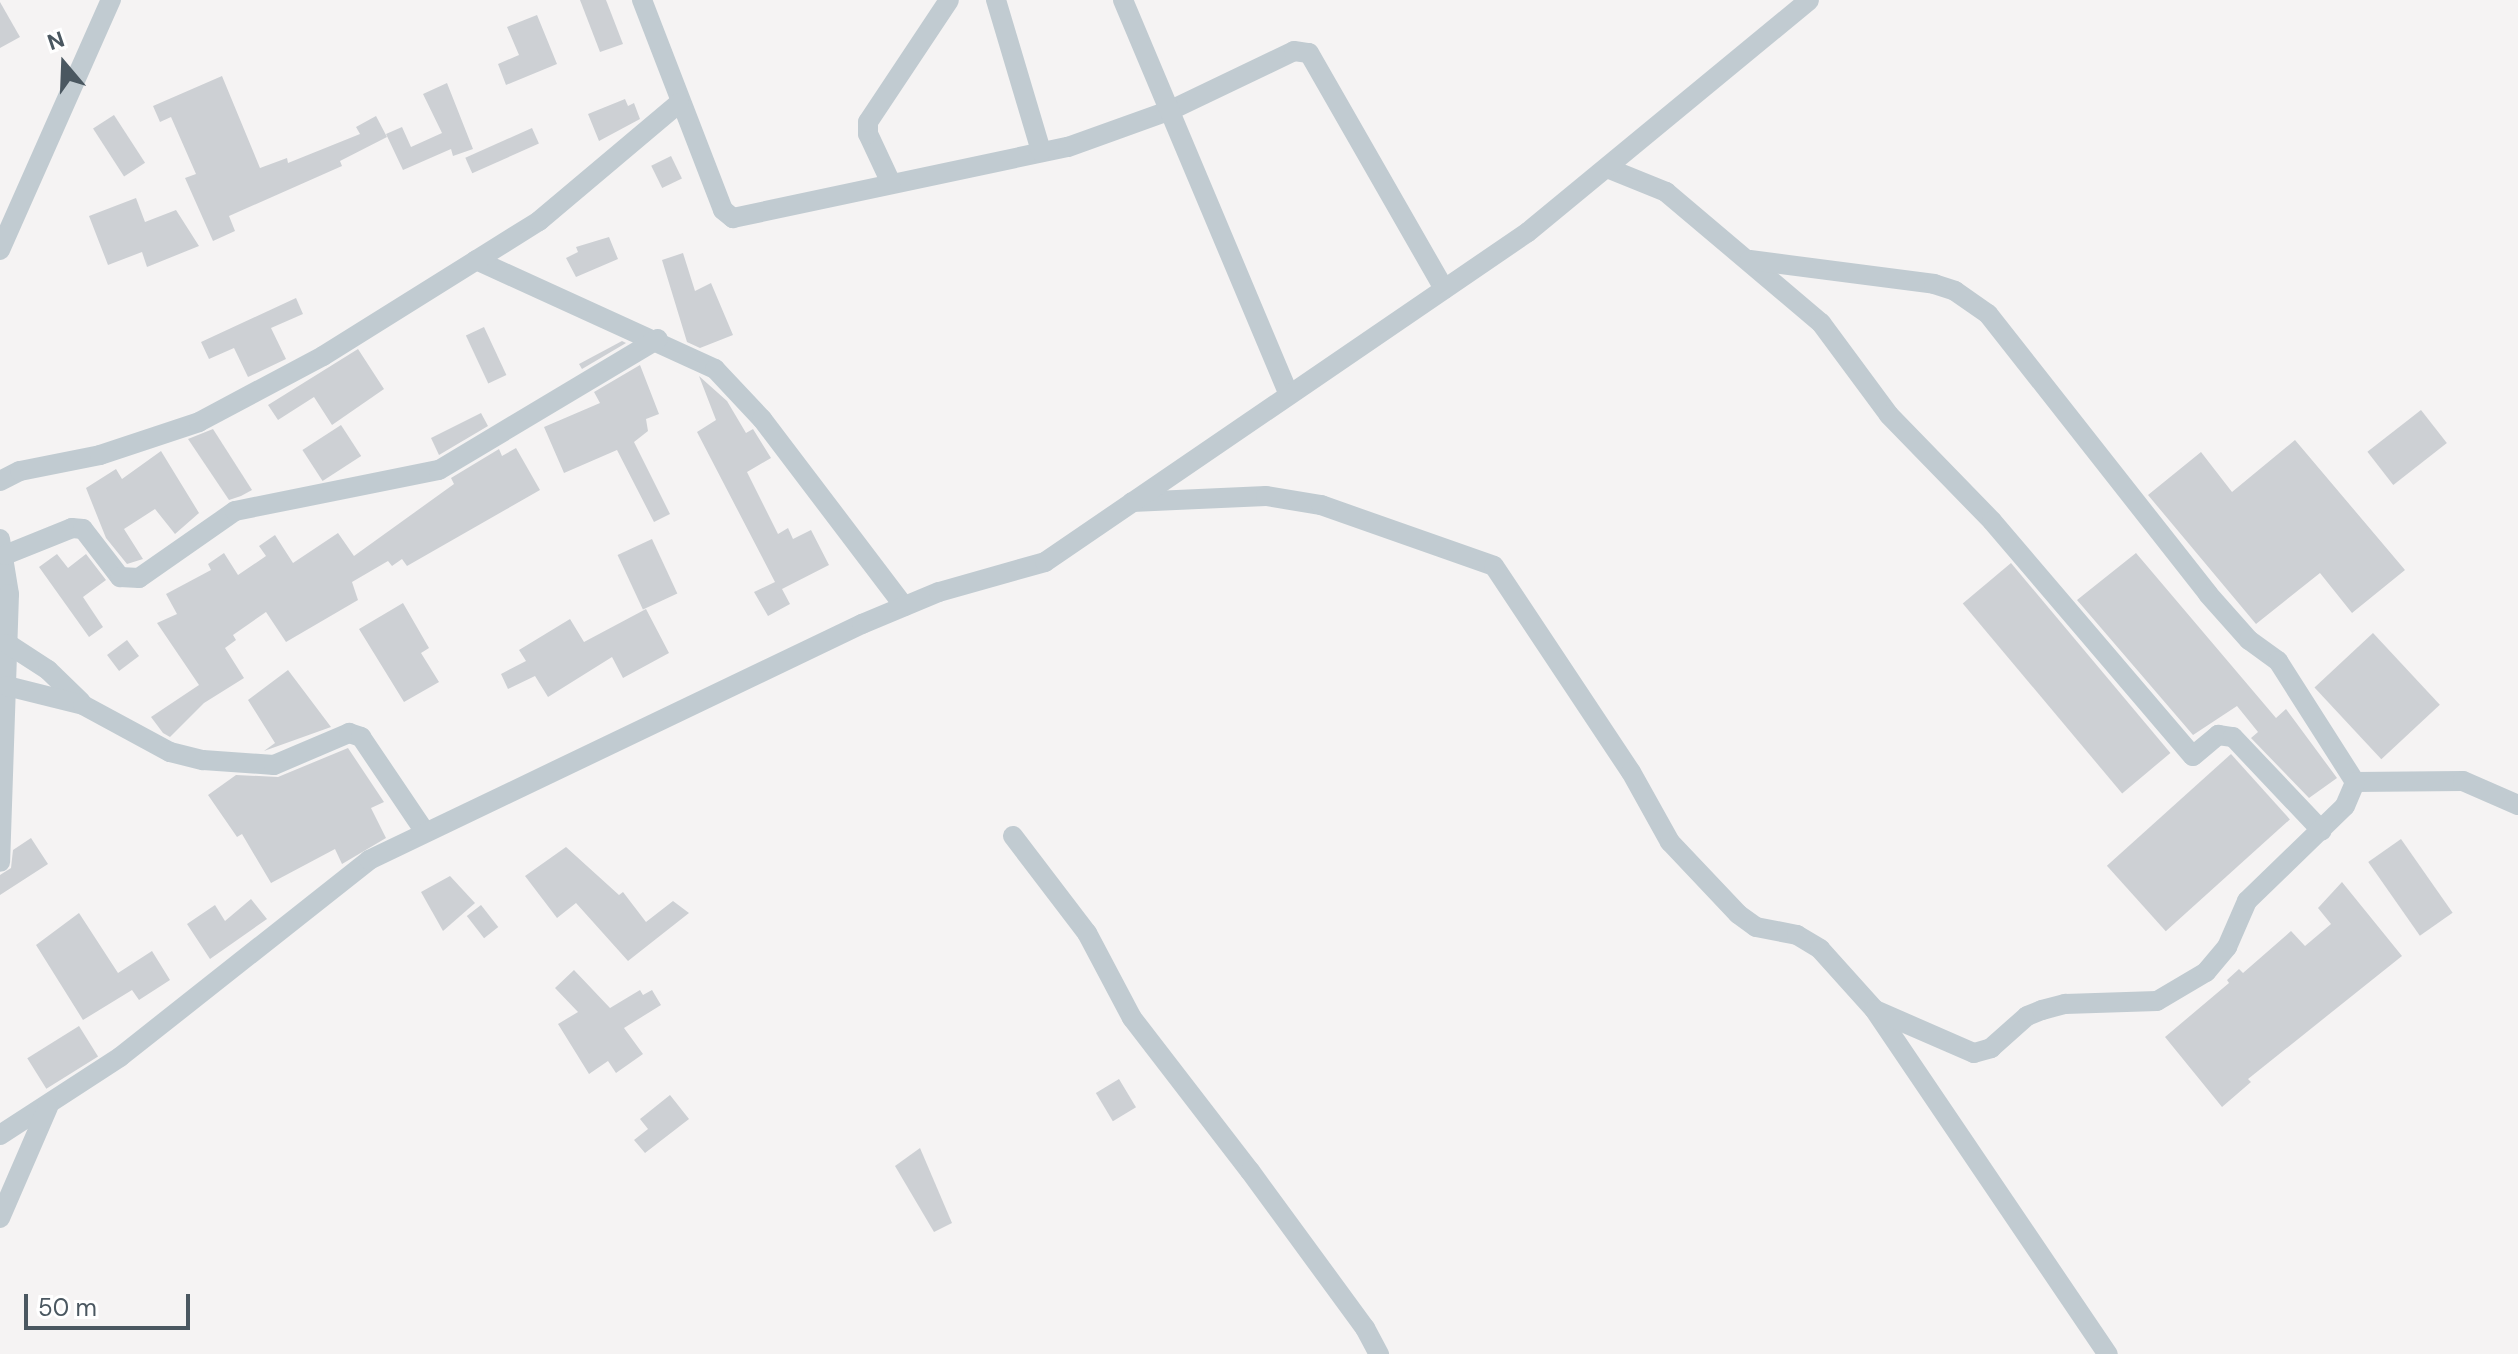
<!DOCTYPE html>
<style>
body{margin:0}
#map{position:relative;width:2518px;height:1354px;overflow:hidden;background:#f5f3f3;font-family:"DM Sans",sans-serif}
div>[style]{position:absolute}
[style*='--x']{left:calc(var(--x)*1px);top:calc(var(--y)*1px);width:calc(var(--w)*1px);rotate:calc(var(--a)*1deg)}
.building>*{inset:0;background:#cdd0d4;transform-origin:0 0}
.street>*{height:20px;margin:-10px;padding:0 10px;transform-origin:10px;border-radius:10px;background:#c1cbd1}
span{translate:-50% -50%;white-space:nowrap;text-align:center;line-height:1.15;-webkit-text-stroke:6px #fff;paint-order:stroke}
.north{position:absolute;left:24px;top:24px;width:80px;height:80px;-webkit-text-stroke:6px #fff;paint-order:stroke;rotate:341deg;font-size:22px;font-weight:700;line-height:32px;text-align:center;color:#4a5760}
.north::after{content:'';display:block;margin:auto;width:28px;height:36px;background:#4a5760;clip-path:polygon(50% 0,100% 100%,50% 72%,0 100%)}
.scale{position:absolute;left:24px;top:1294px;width:166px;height:36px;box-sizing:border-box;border:4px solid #4a5760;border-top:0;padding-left:10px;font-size:24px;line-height:28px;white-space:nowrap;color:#4a5760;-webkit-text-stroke:6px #fff;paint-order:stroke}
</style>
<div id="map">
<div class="building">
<i style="clip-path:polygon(580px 0,606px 0,623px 44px,600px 52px)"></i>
<i style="clip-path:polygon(0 2px,20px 37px,0 48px)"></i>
<i style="clip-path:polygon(537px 15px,557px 64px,506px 85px,498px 64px,519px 55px,507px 27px)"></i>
<i style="clip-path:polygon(222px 76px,260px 168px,287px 158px,288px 163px,360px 134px,356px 127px,376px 116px,387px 137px,340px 161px,342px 166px,229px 216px,235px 231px,213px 241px,185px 178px,196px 174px,171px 117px,160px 122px,153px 106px)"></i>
<i style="clip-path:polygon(447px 83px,473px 149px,453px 156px,451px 149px,403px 170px,386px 134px,402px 127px,411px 147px,442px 133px,423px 94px)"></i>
<i style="clip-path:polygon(625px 99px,628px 106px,634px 103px,640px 119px,599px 141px,588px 114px)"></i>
<i style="left:114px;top:115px;width:57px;height:25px;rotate:57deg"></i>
<i style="left:532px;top:128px;width:17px;height:73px;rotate:66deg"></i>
<i style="left:671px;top:156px;width:25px;height:22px;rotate:64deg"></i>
<i style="clip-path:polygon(136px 198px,145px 222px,176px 210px,199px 246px,147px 267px,142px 252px,108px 265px,89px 216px)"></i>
<i style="clip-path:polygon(609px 237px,618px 259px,576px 277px,566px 258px,578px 252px,576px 247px)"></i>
<i style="clip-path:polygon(683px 253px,695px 291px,711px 283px,733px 335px,700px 348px,687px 342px,662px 260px)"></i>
<i style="clip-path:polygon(296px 298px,303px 314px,271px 328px,286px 359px,248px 377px,234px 348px,209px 359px,201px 342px)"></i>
<i style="left:484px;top:327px;width:53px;height:20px;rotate:65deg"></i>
<i style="clip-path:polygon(622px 341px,626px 343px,582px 369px,579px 364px)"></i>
<i style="clip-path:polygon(358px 349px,384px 389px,332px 425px,314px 397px,278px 420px,268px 405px)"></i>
<i style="clip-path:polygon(640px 365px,659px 414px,646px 419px,648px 431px,634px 442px,670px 514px,654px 522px,617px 450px,564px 473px,544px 427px,600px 403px,594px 392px)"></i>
<i style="clip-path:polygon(699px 376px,727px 401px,746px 433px,753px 429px,771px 458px,747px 472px,778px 534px,788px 528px,793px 539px,811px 530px,829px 565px,782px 589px,790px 604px,768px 616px,754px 592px,775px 582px,697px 432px,716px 420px)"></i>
<i style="left:2421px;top:410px;width:42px;height:68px;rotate:52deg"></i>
<i style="clip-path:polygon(481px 413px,488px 426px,439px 455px,431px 438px)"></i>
<i style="left:341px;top:425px;width:37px;height:46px;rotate:57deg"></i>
<i style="clip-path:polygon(213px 429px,252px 490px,241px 496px,229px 500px,188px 439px)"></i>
<i style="clip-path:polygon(2295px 440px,2405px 570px,2352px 613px,2320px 573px,2256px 624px,2148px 495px,2201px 452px,2232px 492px)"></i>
<i style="clip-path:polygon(516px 448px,540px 490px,407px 566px,402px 559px,392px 566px,388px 561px,352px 582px,358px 600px,286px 642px,266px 612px,233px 635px,236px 640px,225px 648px,244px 678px,204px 703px,170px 737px,163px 733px,151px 717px,199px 685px,157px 623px,177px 614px,166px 594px,211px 570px,208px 564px,224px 553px,238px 575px,266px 556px,259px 546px,275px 535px,293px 563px,338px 533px,354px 556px,454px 484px,451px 478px,499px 449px,502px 456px)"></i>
<i style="clip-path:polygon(161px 451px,199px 513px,175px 534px,155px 509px,124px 529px,143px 559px,127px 564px,106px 538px,86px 488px,116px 469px,122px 479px)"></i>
<i style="left:652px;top:539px;width:60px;height:38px;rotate:65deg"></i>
<i style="clip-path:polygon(2136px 553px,2276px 718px,2286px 709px,2337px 778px,2309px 798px,2251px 738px,2258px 732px,2237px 706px,2193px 735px,2077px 600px)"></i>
<i style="clip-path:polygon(57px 554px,68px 568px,86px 554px,106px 580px,83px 597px,103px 627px,89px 637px,39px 567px)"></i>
<i style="left:2011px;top:563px;width:248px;height:63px;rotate:50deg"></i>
<i style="clip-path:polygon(403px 603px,429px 648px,421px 653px,439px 682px,404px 702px,359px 629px)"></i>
<i style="clip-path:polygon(646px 609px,669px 653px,623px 678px,612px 657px,548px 697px,535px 676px,508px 689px,501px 674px,526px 661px,519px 650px,570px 619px,584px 642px)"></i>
<i style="left:2373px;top:633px;width:98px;height:80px;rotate:47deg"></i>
<i style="left:127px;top:640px;width:20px;height:25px;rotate:53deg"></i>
<i style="clip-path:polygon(288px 670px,331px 727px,264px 751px,275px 743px,248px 700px)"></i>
<i style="clip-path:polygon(348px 748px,384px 802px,371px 808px,386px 838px,342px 864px,335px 849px,271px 883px,242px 834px,237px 837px,208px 795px,236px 775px,278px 777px)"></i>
<i style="left:2231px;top:754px;width:88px;height:167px;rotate:48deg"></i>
<i style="clip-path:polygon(31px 838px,48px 864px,0 895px,0 875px,11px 868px,13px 850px)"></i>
<i style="left:2401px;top:839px;width:90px;height:40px;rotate:55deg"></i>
<i style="clip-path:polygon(566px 847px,619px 895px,623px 892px,646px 922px,673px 901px,689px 913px,628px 961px,576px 903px,557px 918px,525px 876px)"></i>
<i style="clip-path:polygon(450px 876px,475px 903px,443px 931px,421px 892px)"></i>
<i style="clip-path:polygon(2342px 882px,2402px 956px,2248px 1079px,2251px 1082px,2222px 1107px,2165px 1037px,2229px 983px,2227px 980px,2239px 969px,2243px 973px,2291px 931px,2305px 946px,2331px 924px,2318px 908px)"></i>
<i style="clip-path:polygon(251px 899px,267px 919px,210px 959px,187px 924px,215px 905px,225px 921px)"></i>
<i style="left:481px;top:905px;width:28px;height:18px;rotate:52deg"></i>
<i style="clip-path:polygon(79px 913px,118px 973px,152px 951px,170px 980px,139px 1000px,132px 990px,83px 1020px,36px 945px)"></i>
<i style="clip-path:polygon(574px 970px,610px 1008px,640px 990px,643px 995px,652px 990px,661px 1005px,624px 1028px,643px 1054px,616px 1073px,608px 1061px,589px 1074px,558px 1024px,578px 1012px,555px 988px)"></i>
<i style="left:79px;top:1026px;width:36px;height:61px;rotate:58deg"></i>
<i style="left:1119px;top:1079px;width:33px;height:27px;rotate:59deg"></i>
<i style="clip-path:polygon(670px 1095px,689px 1119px,645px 1153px,634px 1140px,648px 1129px,640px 1119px)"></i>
<i style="clip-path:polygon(920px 1148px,952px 1223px,934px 1232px,895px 1166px)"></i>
</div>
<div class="street">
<i style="--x:642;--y:0;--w:225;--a:68.9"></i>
<i style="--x:723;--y:210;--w:13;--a:39"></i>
<i style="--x:733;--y:218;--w:342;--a:-12"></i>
<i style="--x:1068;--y:147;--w:109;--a:-19.8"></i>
<i style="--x:1171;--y:110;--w:136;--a:-25.6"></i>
<i style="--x:1294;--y:51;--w:15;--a:8"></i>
<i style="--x:1309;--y:53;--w:272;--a:60.2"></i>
<i style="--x:996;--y:0;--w:158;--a:73.4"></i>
<i style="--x:1123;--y:0;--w:428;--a:67.2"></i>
<i style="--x:1607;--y:168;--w:64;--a:22.1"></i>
<i style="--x:1666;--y:192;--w:203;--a:40.2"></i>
<i style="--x:1821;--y:323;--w:114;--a:53.5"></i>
<i style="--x:1889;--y:415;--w:148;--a:45.8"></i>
<i style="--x:1992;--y:521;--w:309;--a:49.5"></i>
<i style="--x:2193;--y:756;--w:33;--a:-40"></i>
<i style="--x:2218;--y:735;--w:15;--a:8"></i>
<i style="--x:2233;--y:737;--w:129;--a:46.6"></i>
<i style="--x:891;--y:183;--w:54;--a:-115.1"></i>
<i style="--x:868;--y:134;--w:12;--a:-90"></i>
<i style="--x:868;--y:122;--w:146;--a:-56.4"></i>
<i style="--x:0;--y:250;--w:274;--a:-66.1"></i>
<i style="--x:476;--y:260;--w:263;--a:24.5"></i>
<i style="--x:715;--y:369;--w:69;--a:46.8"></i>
<i style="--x:762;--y:419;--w:235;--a:52.8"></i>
<i style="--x:1750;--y:260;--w:186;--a:7.4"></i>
<i style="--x:1934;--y:284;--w:22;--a:18"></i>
<i style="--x:1955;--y:291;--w:40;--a:34.9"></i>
<i style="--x:1988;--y:314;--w:356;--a:51.8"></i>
<i style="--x:2208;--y:594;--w:62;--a:48.3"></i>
<i style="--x:2249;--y:640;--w:36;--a:36"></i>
<i style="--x:2278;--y:661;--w:143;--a:57.5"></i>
<i style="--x:2355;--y:782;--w:108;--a:-0.5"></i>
<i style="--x:2463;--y:781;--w:60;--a:23.6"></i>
<i style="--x:0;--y:481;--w:22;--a:-27"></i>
<i style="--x:20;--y:471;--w:82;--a:-11.3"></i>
<i style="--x:100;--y:455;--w:104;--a:-18.4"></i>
<i style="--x:199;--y:422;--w:140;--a:-28"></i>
<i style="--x:323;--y:356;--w:255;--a:-32"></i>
<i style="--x:539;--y:221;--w:183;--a:-40.1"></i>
<i style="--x:1132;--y:502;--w:134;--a:-2.6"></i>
<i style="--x:1266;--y:496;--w:56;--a:9.3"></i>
<i style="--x:1321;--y:505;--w:183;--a:19.4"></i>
<i style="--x:1494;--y:566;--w:247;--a:56.4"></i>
<i style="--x:1631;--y:772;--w:80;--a:60.9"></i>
<i style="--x:1670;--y:842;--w:99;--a:46.6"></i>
<i style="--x:1738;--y:914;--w:22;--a:36"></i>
<i style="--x:1756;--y:927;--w:42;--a:11"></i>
<i style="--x:1797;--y:935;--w:27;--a:31"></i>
<i style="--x:1820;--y:949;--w:81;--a:48"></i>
<i style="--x:1874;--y:1009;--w:417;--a:55.9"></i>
<i style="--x:0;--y:539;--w:56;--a:80.7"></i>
<i style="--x:9;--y:594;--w:268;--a:91.9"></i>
<i style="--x:5;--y:555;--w:72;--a:-21.9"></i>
<i style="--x:72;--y:528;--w:11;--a:5"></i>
<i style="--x:83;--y:529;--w:61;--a:52.4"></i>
<i style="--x:120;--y:577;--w:19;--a:3"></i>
<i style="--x:139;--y:578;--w:117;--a:-34.9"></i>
<i style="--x:235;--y:511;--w:208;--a:-11.4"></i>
<i style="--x:439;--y:470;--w:255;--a:-30.9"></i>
<i style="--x:8;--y:644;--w:48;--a:33"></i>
<i style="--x:48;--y:670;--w:46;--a:44.1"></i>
<i style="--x:7;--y:686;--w:78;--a:14"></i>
<i style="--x:83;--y:705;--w:99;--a:28.4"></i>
<i style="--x:170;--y:752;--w:34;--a:14"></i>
<i style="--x:203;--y:760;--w:71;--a:4"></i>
<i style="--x:274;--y:765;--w:82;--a:-23.1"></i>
<i style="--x:349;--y:733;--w:13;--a:18"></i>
<i style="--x:361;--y:737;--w:115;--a:56"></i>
<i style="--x:1013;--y:836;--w:122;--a:52.7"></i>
<i style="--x:1087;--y:933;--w:96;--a:62.1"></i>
<i style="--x:1132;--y:1018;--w:193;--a:52.4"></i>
<i style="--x:1250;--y:1171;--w:195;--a:53.8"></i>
<i style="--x:1365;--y:1328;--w:30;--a:62"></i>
<i style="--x:1875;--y:1010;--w:108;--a:23.5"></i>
<i style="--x:1974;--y:1053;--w:18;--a:-16"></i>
<i style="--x:1991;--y:1048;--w:48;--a:-41.6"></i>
<i style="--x:2027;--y:1016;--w:16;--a:-22"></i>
<i style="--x:2042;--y:1010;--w:24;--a:-15"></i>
<i style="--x:2065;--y:1004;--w:92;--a:-1.9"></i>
<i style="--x:2157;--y:1001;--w:57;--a:-30.6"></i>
<i style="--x:2206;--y:972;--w:33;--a:-50"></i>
<i style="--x:2227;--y:947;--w:50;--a:-66.5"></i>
<i style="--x:2247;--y:901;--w:136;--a:-44.1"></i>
<i style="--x:2345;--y:806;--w:26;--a:-67"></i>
<i style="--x:0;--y:1135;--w:143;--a:-33"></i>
<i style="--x:120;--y:1057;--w:318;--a:-38.3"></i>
<i style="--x:369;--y:860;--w:547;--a:-25.58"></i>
<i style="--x:862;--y:624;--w:83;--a:-22.6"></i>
<i style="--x:939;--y:592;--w:110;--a:-15.8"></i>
<i style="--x:1045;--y:562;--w:585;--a:-34.34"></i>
<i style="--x:1528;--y:232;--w:364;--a:-39.5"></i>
<i style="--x:0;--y:1218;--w:121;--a:-66.6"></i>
</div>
<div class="north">N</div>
<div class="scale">50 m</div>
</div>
